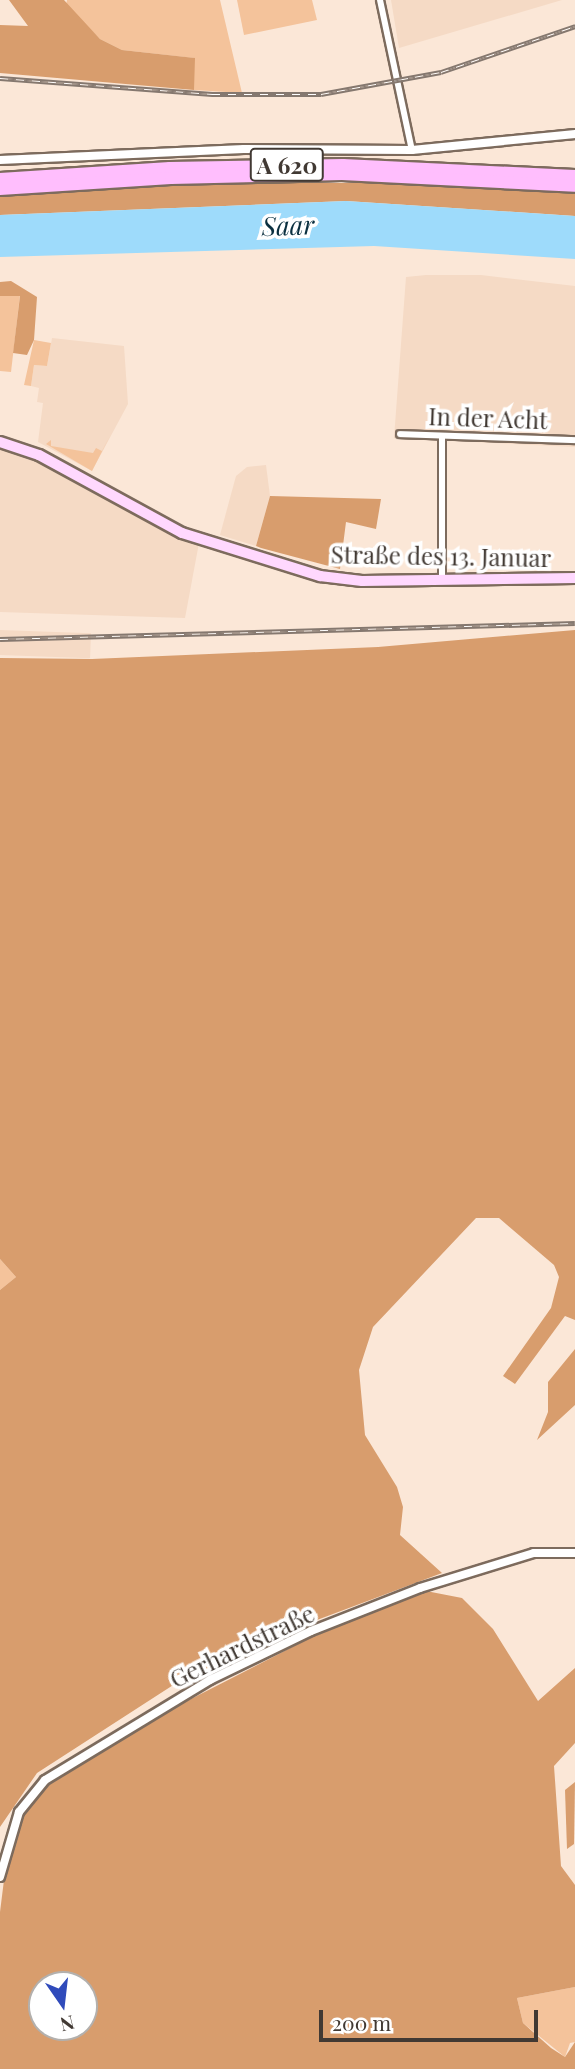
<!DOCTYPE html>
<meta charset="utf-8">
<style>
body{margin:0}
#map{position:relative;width:575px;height:2069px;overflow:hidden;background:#fbe7d7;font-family:"Playfair Display",serif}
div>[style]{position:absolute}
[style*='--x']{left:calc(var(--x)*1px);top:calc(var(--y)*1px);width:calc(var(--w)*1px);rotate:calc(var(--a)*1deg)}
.built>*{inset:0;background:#f5dac5;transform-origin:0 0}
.green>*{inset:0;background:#f4c39b}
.forest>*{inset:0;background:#d89d6d}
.water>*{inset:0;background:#9edbfb}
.roads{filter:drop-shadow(2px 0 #7d6b5d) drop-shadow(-2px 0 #7d6b5d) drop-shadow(0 2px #7d6b5d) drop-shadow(0 -2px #7d6b5d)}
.minor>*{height:6px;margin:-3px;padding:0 3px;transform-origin:3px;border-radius:3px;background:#fff}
.tertiary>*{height:8px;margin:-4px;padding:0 4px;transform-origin:4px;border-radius:4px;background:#fff}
.primary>*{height:10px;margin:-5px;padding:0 5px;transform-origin:5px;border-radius:5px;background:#ffd8fe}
.motorway>*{height:12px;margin:-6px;padding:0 6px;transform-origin:6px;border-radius:6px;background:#ffbefd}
.rail>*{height:5px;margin-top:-2.5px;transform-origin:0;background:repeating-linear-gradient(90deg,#fff 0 8px,#85786f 0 16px);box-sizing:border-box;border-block:2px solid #85786f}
span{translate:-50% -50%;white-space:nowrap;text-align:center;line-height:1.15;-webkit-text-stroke:7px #fff;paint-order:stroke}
.shield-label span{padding:2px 5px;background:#fff;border:2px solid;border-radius:5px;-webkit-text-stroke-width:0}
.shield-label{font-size:23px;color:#413933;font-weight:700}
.street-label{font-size:24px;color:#413933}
.water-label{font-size:26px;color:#0a2f3f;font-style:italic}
.north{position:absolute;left:28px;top:1971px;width:70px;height:70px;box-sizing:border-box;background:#fff;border:2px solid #b3b0ad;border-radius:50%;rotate:166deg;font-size:19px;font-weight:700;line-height:28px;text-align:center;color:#413933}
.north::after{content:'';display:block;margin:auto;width:24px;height:32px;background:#304bbb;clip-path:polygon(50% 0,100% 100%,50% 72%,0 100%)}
.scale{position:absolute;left:319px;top:2010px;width:219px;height:32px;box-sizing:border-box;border:4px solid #413933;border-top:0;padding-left:9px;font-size:21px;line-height:24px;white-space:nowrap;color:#413933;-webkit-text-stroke:5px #fff;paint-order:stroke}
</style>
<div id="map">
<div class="built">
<i style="clip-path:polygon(391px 0,562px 0,399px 48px)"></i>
<i style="clip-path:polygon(426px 275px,481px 275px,575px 286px,575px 447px,394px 438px,406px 277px)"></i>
<i style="clip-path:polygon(52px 338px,124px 346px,128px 404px,92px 471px,38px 442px,43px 403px,37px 402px,39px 388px,31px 386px,34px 365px,47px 366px)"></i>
<i style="clip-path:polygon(0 447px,24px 453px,199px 543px,185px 618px,0 612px)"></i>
<i style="clip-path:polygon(266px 465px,270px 496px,256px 546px,220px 535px,236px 476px,247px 467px)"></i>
<i style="left:0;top:630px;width:91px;height:25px;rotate:2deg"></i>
</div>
<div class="green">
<i style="clip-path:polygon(67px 0,220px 0,242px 93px,194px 90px,194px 58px,122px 50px,100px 39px,66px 5px)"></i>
<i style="clip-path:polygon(237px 0,312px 0,317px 20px,244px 35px)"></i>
<i style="clip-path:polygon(20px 295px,11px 372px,0 371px,0 296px)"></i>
<i style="clip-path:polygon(34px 340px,51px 343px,47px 366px,34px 365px,31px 386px,24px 385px)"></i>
<i style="clip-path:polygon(110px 436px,92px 471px,46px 444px,51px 440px,51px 446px,93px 453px,96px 448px,102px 451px)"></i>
<i style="clip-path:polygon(0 1259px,16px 1277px,0 1290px)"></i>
<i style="clip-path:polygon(575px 1987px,575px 2042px,570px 2043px,565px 2057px,523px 2023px,517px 1998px)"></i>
</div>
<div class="forest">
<i style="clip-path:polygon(9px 0,64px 0,100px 39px,122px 50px,195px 58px,194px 90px,0 73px,0 25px,28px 26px)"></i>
<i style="clip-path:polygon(222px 183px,424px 183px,575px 193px,575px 216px,346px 201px,0 215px,0 195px)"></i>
<i style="clip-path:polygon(11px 281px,37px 297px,34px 340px,27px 355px,13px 353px,20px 296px,0 296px,0 282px)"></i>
<i style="clip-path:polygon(270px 496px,381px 499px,376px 529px,346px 522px,340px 569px,261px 548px,256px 546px)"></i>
<i style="clip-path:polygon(575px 630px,575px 1320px,565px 1316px,515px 1384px,503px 1376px,551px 1308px,559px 1277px,554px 1265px,499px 1218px,476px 1218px,373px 1327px,359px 1370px,365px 1435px,397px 1487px,403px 1507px,400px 1535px,442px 1573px,301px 1626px,181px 1680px,37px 1773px,0 1827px,0 1290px,16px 1277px,0 1259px,0 658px,92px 659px,378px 647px)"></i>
<i style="clip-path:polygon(575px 1349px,575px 1405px,537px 1440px,548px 1412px,548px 1382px)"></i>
<i style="clip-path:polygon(evenodd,426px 1591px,462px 1598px,493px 1629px,538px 1701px,575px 1668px,575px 1743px,554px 1766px,561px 1866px,575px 1885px,575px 1987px,517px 1998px,523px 2023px,551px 2048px,565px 2057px,575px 2042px,575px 2069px,0 2069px,0 1912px,6px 1864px,19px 1821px,32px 1801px,52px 1782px,146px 1722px,310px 1638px,426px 1591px,42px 1985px,84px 1985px,84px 2027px,42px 2027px,42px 1985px)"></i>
<i style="clip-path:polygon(575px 1782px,574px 1844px,567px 1849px,565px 1790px)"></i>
</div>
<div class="water">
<i style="clip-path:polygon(346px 201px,575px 216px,575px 259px,374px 246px,0 257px,0 215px)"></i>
</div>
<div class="roads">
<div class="minor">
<i style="--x:380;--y:0;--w:153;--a:78"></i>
<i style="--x:400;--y:434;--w:175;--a:2"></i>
<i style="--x:442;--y:581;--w:145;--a:-90"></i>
</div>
<div class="tertiary">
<i style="--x:0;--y:160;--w:244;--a:-2.6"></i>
<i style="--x:244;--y:149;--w:168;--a:0.3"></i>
<i style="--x:412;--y:150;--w:164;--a:-5.6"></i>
<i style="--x:0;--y:1877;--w:68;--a:-73.7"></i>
<i style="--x:19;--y:1812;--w:41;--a:-50.9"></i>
<i style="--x:45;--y:1780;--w:193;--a:-31.2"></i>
<i style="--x:210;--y:1680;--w:112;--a:-25.9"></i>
<i style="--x:311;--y:1631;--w:117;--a:-21.5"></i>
<i style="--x:420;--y:1588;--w:119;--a:-17.1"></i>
<i style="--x:534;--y:1553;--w:41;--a:0"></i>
</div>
<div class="primary">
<i style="--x:0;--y:442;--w:41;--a:18.4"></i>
<i style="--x:39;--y:455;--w:163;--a:28.6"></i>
<i style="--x:182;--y:533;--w:145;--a:17.3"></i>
<i style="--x:320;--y:576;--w:42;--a:6.8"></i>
<i style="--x:362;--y:581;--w:213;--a:-0.8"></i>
</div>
<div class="motorway">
<i style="--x:0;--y:179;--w:170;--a:-3.7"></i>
<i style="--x:170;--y:168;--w:173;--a:-1"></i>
<i style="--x:343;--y:165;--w:232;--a:2.7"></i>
<i style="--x:0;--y:189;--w:171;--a:-3.7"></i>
<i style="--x:171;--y:178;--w:171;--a:-1.3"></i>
<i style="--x:342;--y:174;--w:233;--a:2.9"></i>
</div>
</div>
<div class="rail">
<i style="--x:0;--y:78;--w:213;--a:4.3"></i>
<i style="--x:212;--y:94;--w:109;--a:0"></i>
<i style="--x:321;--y:94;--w:122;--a:-10.4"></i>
<i style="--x:441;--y:72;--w:142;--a:-18.9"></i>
<i style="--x:0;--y:639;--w:575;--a:-1.59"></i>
</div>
<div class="shield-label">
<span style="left:287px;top:165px">A 620</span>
</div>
<div class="street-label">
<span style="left:488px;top:418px;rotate:2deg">In der Acht</span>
<span style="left:441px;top:556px;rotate:1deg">Straße des 13. Januar</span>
<span style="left:242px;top:1646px;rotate:-26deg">Gerhardstraße</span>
</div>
<div class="water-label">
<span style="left:288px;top:225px;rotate:-2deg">Saar</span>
</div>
<div class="north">N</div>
<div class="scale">200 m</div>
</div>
